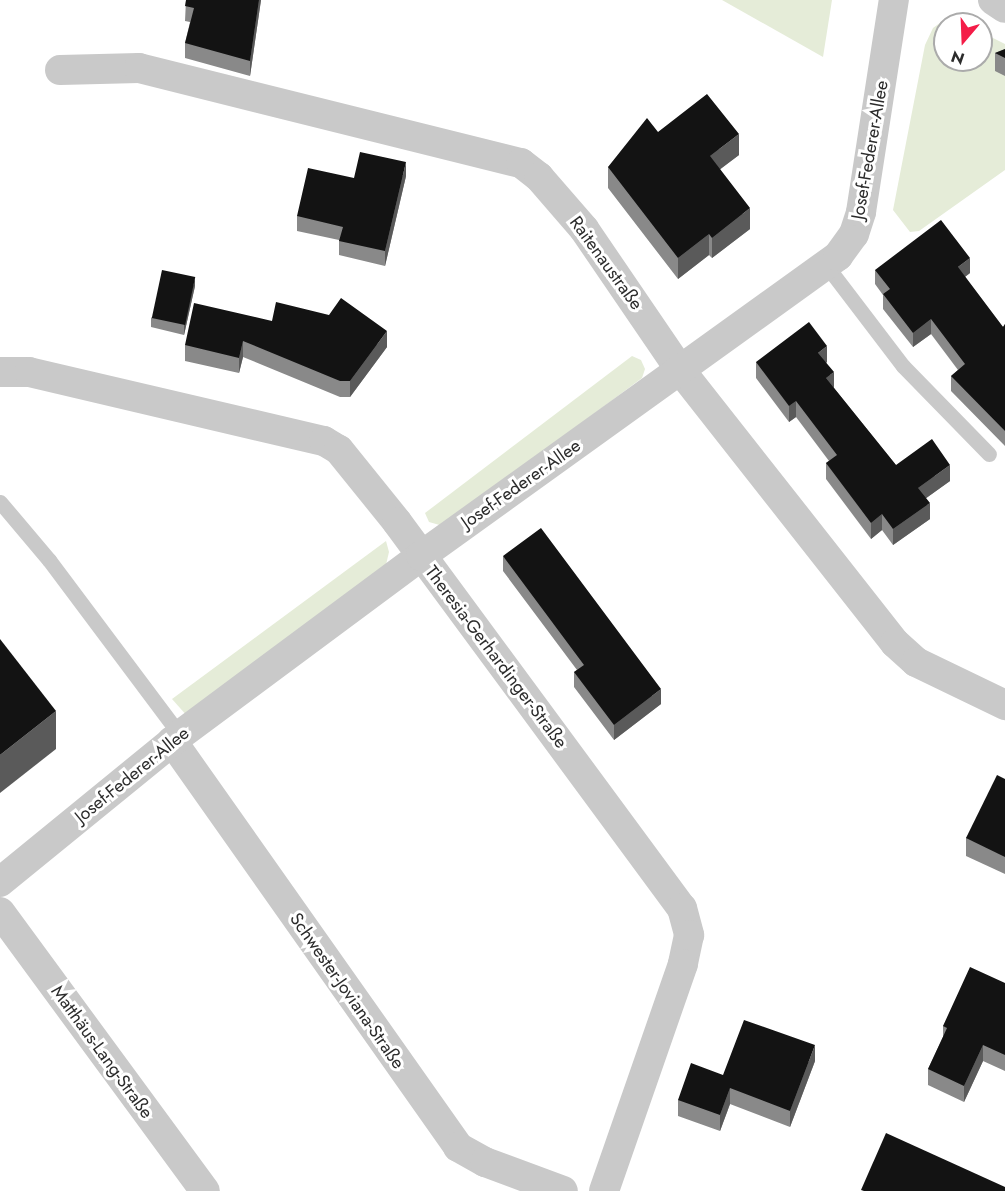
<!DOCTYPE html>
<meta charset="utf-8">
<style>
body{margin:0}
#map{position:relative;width:1005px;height:1191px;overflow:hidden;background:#fff;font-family:Jost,sans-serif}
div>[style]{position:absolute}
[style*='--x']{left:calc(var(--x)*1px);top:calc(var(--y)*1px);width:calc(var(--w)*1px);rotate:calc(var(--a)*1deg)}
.green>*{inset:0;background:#e5ecd8}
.service>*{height:15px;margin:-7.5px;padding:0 7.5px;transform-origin:7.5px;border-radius:7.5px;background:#c9c9c9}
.minor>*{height:30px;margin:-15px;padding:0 15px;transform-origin:15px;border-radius:15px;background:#c9c9c9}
.wall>*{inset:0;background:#898989}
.shaded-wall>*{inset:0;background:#5a5a5a}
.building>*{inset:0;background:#131313;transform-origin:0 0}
span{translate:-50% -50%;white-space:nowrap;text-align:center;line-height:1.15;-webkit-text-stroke:6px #fff;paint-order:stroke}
.street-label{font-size:18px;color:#2c2c2c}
.north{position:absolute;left:933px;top:12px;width:60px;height:60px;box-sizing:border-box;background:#fff;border:2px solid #ababab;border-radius:50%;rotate:199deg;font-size:16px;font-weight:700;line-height:24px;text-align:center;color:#2c2c2c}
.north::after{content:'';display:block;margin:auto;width:21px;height:27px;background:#f41d48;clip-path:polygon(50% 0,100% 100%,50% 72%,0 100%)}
</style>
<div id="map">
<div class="green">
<i style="clip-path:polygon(722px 0,832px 0,823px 57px)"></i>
<i style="clip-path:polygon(944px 20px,965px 24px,945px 24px,945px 60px,981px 60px,981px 32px,1005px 44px,1005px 170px,919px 231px,910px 232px,893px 210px,925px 45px,933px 28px)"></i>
<i style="clip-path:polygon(632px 356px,641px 360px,645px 369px,642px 378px,443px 526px,429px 522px,425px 513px)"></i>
<i style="clip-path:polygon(386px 541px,389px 552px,385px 569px,188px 717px,172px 699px)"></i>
</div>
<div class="service">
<i style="--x:826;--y:265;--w:127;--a:52.7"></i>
<i style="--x:903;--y:366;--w:123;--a:45.7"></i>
<i style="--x:0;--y:502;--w:76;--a:49.8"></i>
<i style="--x:49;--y:560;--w:219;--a:53.2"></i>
</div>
<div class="minor">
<i style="--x:993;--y:0;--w:14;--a:34"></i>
<i style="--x:60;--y:70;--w:79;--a:-1.5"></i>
<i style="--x:139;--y:68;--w:394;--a:14"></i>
<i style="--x:521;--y:163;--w:23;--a:38"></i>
<i style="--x:539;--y:177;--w:69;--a:49.1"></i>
<i style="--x:584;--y:229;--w:172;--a:55.7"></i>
<i style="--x:681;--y:371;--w:346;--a:51.8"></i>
<i style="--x:895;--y:643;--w:28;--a:42"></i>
<i style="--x:916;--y:662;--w:99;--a:25.8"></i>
<i style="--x:0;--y:372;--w:29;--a:0"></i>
<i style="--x:29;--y:372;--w:303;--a:13.2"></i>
<i style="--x:324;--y:441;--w:17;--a:31"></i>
<i style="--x:339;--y:450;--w:92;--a:51.1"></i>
<i style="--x:397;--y:522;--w:480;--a:53.6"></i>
<i style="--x:682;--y:908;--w:28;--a:75"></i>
<i style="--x:689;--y:935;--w:30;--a:102"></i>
<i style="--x:683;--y:964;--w:240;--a:109.2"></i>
<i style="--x:172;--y:741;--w:497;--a:54.8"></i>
<i style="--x:458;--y:1147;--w:31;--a:29"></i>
<i style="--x:485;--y:1162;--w:83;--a:20.4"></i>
<i style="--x:0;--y:882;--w:232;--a:-39.2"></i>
<i style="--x:180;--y:735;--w:300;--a:-36.6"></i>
<i style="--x:421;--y:556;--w:514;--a:-35.73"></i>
<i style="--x:838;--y:256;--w:27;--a:-54"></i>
<i style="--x:854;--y:234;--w:23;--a:-72"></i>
<i style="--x:861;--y:212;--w:215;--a:-81.2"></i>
<i style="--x:0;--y:912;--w:346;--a:53.7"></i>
</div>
<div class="wall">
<i style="clip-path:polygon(186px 0,261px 0,250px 76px,185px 58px,185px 43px,190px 22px,185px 21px)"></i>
<i style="clip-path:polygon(1005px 49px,1005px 76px,995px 71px,995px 53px)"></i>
<i style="clip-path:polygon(658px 132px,739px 155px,720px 169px,750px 229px,712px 258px,709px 255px,678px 279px,608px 188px,608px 167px)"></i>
<i style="clip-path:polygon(406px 176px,385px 266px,339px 255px,339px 240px,297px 231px,297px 216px,354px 178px)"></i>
<i style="clip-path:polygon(875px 270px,970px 273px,965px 277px,1003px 327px,1005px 324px,1005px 446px,951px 391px,951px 376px,958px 370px,931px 334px,913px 347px,883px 309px,883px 295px,875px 284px)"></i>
<i style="clip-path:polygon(195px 286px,184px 335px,151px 327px,151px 318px)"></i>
<i style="clip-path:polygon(272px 321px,387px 347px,350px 397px,340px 397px,243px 357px,239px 373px,185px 361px,185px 345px)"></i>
<i style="clip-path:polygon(756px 362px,827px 362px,826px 363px,834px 388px,896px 465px,950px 481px,926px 498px,930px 519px,893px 545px,882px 530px,871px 539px,826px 479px,826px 463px,829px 461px,796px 417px,789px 422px,756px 378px)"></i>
<i style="clip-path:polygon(503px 556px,661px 704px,614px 740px,574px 687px,574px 672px,577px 670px,503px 571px)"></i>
<i style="clip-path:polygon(1005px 779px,1005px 874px,966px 856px,966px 838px)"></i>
<i style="clip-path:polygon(1005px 983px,1005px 1071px,983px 1061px,964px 1102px,928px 1085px,928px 1069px,943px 1037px,943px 1026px)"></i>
<i style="clip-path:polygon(815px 1061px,790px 1127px,730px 1104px,720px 1131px,678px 1116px,678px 1100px,723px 1075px)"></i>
</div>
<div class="shaded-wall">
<i style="clip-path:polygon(259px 0,261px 0,250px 76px,250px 61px)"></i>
<i style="clip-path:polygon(739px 134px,739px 155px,710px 177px,710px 156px)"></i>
<i style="clip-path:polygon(406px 162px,406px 176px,385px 266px,385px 251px)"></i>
<i style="clip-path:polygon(750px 208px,750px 229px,712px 258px,712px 238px)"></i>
<i style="clip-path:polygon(709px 234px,709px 255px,678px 279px,678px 258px)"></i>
<i style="clip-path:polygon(970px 258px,970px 273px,958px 282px,958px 267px)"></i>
<i style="clip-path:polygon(195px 277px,195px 286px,184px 335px,184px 325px)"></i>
<i style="clip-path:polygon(931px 319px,931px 334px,913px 347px,913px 333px)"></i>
<i style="clip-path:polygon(387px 331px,387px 347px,350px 397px,350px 381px)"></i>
<i style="clip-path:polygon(243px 341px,243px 357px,239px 373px,239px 358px)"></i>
<i style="clip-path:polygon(827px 346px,827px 362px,818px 369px,818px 353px)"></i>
<i style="clip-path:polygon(834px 372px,834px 388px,826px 378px)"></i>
<i style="clip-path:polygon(796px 401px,796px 417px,789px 422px,789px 406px)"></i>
<i style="clip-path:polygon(950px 465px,950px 481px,918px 504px,918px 488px)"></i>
<i style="clip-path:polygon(930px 503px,930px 519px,893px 545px,893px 529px)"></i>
<i style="clip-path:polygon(882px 514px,882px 530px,871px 539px,871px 523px)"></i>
<i style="clip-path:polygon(661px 689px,661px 704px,614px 740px,614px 725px)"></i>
<i style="clip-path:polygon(56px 711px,56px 749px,0 793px,0 755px)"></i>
<i style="clip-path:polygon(815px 1045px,815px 1061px,790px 1127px,790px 1111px)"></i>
<i style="clip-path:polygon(983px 1045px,983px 1061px,964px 1102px,964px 1086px)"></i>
<i style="clip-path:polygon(730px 1088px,730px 1104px,720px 1131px,720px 1115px)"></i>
</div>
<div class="building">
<i style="clip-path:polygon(186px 0,259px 0,250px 61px,185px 43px,194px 8px,185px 6px)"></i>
<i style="clip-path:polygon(1005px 49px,1005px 58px,995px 53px)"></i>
<i style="clip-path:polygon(707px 94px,739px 134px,710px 156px,750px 208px,712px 238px,709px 234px,678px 258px,608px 167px,647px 118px,658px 132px)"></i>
<i style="clip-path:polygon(360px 152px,406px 162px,385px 251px,339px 241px,343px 227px,297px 216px,308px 168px,354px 178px)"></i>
<i style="clip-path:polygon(941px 220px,970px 258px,958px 267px,1003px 327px,1005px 324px,1005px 431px,951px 376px,965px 364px,931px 319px,913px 333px,883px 294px,890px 289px,875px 270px)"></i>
<i style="left:162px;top:270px;width:34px;height:49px;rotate:12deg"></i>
<i style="clip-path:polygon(341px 298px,387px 331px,350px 381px,340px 381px,243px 341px,239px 358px,185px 345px,194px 303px,272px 321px,276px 302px,329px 315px)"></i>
<i style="clip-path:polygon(809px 322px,827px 346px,818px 353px,834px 372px,826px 378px,896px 465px,932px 439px,950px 465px,918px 488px,930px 503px,893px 529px,882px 514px,871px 523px,826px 463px,837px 455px,796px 401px,789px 406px,756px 362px)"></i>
<i style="clip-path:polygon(541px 528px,661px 689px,614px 725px,574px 672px,584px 665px,503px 556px)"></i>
<i style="clip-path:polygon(0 639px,56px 711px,0 755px)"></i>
<i style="clip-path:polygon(997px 775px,1005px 779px,1005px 857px,966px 838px)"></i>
<i style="clip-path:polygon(970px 967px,1005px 983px,1005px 1055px,983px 1045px,964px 1086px,928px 1069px,947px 1028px,943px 1026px)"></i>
<i style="clip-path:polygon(744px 1020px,815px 1045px,790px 1111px,730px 1088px,720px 1115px,678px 1100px,691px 1063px,723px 1075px)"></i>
<i style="clip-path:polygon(886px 1133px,1005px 1187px,1005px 1191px,864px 1191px,861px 1190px)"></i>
</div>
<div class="street-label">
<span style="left:870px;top:150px;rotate:-80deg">Josef-Federer-Allee</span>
<span style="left:606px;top:263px;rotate:54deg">Raitenaustraße</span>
<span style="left:521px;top:484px;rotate:-35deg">Josef-Federer-Allee</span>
<span style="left:496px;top:657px;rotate:53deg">Theresia-Gerhardinger-Straße</span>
<span style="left:132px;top:775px;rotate:-39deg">Josef-Federer-Allee</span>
<span style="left:347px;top:991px;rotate:55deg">Schwester-Joviana-Straße</span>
<span style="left:102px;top:1052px;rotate:54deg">Matthäus-Lang-Straße</span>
</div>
<div class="north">N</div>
</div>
